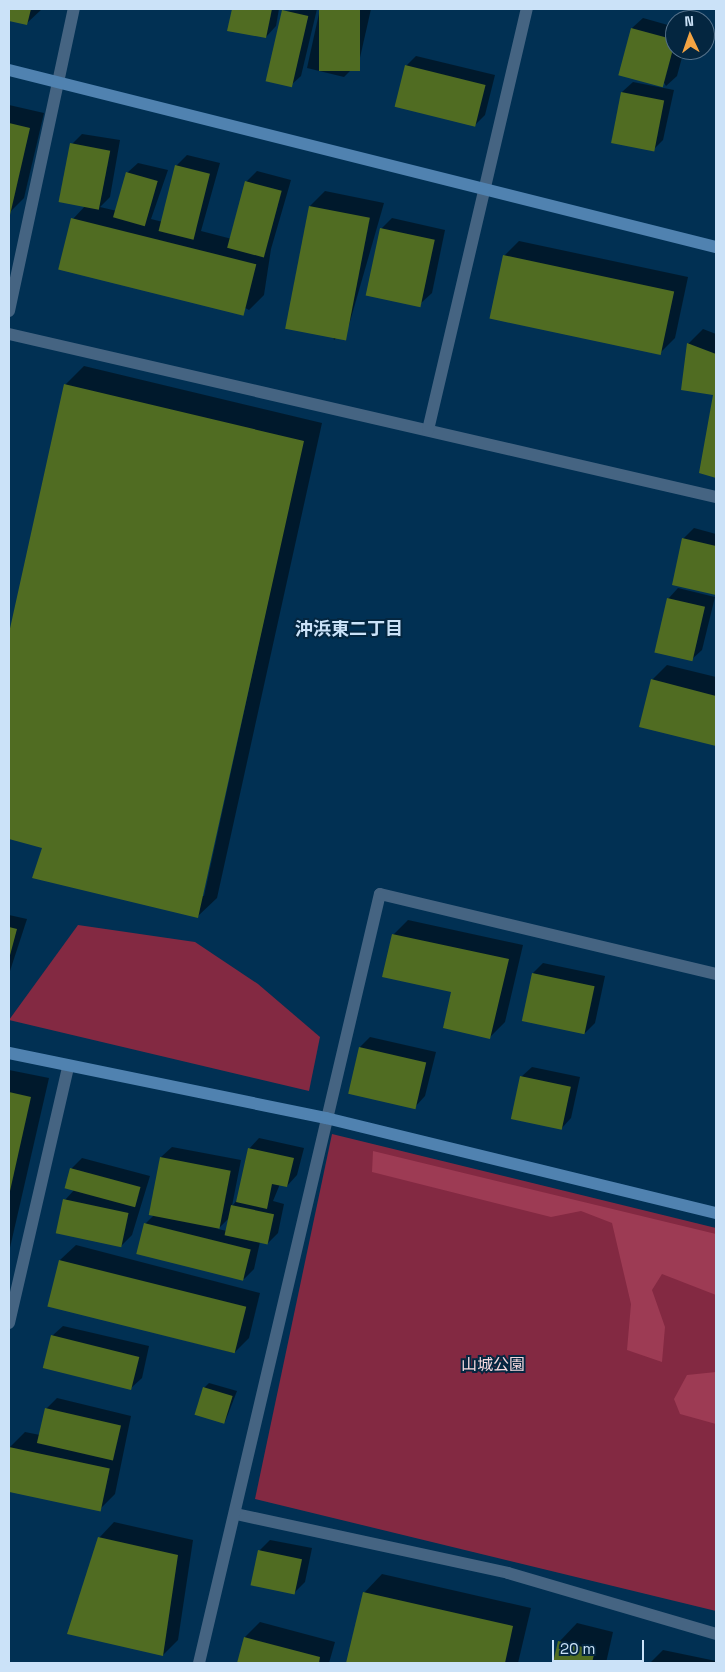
<!DOCTYPE html>
<meta charset="utf-8">
<style>
body{margin:0}
#map{position:relative;width:725px;height:1672px;overflow:hidden;background:#013053;font-family:"Space Grotesk","Noto Sans JP",sans-serif}
div>[style]{position:absolute}
[style*='--x']{left:calc(var(--x)*1px);top:calc(var(--y)*1px);width:calc(var(--w)*1px);rotate:calc(var(--a)*1deg)}
.green>*{inset:0;background:#832942}
.forest>*{inset:0;background:#9d3b54}
.shadow>*{inset:0;background:#0007}
.building>*{inset:0;background:#506c22;transform-origin:0 0}
.street>*{height:12px;margin:-6px;padding:0 6px;transform-origin:6px;border-radius:6px;background:#456482}
.secondary>*{height:12px;margin:-6px;padding:0 6px;transform-origin:6px;border-radius:6px;background:#5082b0}
span{translate:-50% -50%;white-space:nowrap;text-align:center;line-height:1.15;-webkit-text-stroke:4px #042640;paint-order:stroke}
.park-label{font-size:16px;color:#f5d8dd}
.neighbourhood-label{font-size:18px;color:#cbe2f8;font-weight:700}
.frame{position:absolute;inset:0;border:10px solid #cbe2f8;pointer-events:none}
.north{position:absolute;left:665px;top:10px;width:50px;height:50px;box-sizing:border-box;background:#042640;border:1px solid #54718a;border-radius:50%;rotate:357deg;font-size:14px;font-weight:700;line-height:20px;text-align:center;color:#cbe2f8}
.north::after{content:'';display:block;margin:auto;width:18px;height:22px;background:#f4a443;clip-path:polygon(50% 0,100% 100%,50% 72%,0 100%)}
.scale{position:absolute;left:552px;top:1640px;width:92px;height:22px;box-sizing:border-box;border:2px solid #cbe2f8;border-top:0;padding-left:6px;font-size:15px;line-height:18px;white-space:nowrap;color:#cbe2f8;-webkit-text-stroke:4px #042640;paint-order:stroke}
</style>
<div id="map">
<div class="green">
<i style="clip-path:polygon(78px 925px,195px 942px,258px 984px,320px 1037px,309px 1091px,9px 1020px)"></i>
<i style="clip-path:polygon(332px 1134px,716px 1228px,716px 1611px,255px 1499px)"></i>
</div>
<div class="forest">
<i style="clip-path:polygon(373px 1151px,716px 1234px,716px 1295px,662px 1274px,652px 1290px,665px 1327px,662px 1362px,627px 1350px,631px 1304px,612px 1223px,581px 1211px,551px 1217px,372px 1172px)"></i>
<i style="clip-path:polygon(716px 1372px,716px 1424px,680px 1414px,674px 1399px,687px 1375px)"></i>
</div>
<div class="shadow">
<i style="clip-path:polygon(9px 9px,42px 9px,27px 23px,9px 19px)"></i>
<i style="clip-path:polygon(233px 9px,279px 9px,276px 26px,266px 37px,229px 30px)"></i>
<i style="clip-path:polygon(317px 9px,301px 76px,290px 86px,283px 11px)"></i>
<i style="clip-path:polygon(320px 9px,371px 9px,359px 62px,344px 77px,307px 68px)"></i>
<i style="clip-path:polygon(643px 18px,675px 27px,675px 50px,684px 50px,677px 76px,666px 86px,632px 28px)"></i>
<i style="clip-path:polygon(416px 56px,495px 75px,485px 115px,475px 125px,406px 66px)"></i>
<i style="clip-path:polygon(633px 82px,674px 90px,663px 140px,653px 150px,622px 92px)"></i>
<i style="clip-path:polygon(9px 105px,44px 113px,24px 198px,9px 213px)"></i>
<i style="clip-path:polygon(82px 134px,120px 140px,110px 197px,100px 207px,117px 211px,127px 173px,138px 163px,168px 170px,151px 219px,163px 222px,176px 166px,187px 155px,220px 163px,201px 231px,232px 239px,246px 182px,257px 171px,291px 180px,271px 249px,264px 295px,249px 310px,73px 219px,86px 205px,72px 144px)"></i>
<i style="clip-path:polygon(325px 191px,384px 203px,349px 325px,334px 340px,310px 206px)"></i>
<i style="clip-path:polygon(392px 218px,445px 230px,432px 293px,421px 303px,382px 228px)"></i>
<i style="clip-path:polygon(519px 241px,688px 277px,675px 338px,660px 353px,504px 256px)"></i>
<i style="clip-path:polygon(703px 329px,716px 334px,716px 477px,700px 472px,714px 394px,688px 344px)"></i>
<i style="clip-path:polygon(evenodd,84px 366px,322px 423px,217px 898px,198px 916px,44px 847px,9px 838px,9px 639px,65px 385px,84px 366px,304px 435px,204px 896px,202px 896px,304px 435px)"></i>
<i style="clip-path:polygon(694px 528px,716px 534px,716px 594px,673px 584px,683px 539px)"></i>
<i style="clip-path:polygon(678px 588px,715px 597px,702px 650px,691px 660px,668px 599px)"></i>
<i style="clip-path:polygon(667px 665px,716px 677px,716px 745px,640px 726px,652px 680px)"></i>
<i style="clip-path:polygon(9px 915px,27px 919px,9px 974px)"></i>
<i style="clip-path:polygon(408px 920px,523px 945px,505px 1022px,490px 1037px,452px 991px,393px 935px)"></i>
<i style="clip-path:polygon(543px 963px,605px 976px,595px 1023px,584px 1034px,533px 973px)"></i>
<i style="clip-path:polygon(370px 1037px,436px 1052px,425px 1096px,415px 1107px,360px 1047px)"></i>
<i style="clip-path:polygon(532px 1067px,580px 1077px,571px 1118px,561px 1129px,521px 1077px)"></i>
<i style="clip-path:polygon(9px 1070px,49px 1078px,9px 1252px)"></i>
<i style="clip-path:polygon(evenodd,259px 1138px,304px 1148px,297px 1175px,287px 1186px,280px 1184px,273px 1201px,284px 1204px,278px 1233px,267px 1244px,260px 1242px,254px 1269px,244px 1279px,145px 1224px,154px 1215px,161px 1157px,172px 1147px,241px 1160px,232px 1206px,237px 1200px,249px 1149px,259px 1138px,230px 1217px,227px 1231px,218px 1229px,230px 1217px)"></i>
<i style="clip-path:polygon(82px 1158px,150px 1176px,132px 1235px,121px 1246px,65px 1200px,75px 1189px,67px 1187px,72px 1168px)"></i>
<i style="clip-path:polygon(76px 1245px,260px 1293px,249px 1338px,234px 1353px,49px 1305px,60px 1260px)"></i>
<i style="clip-path:polygon(63px 1326px,149px 1346px,142px 1378px,131px 1388px,52px 1336px)"></i>
<i style="clip-path:polygon(209px 1383px,237px 1391px,225px 1422px,204px 1388px)"></i>
<i style="clip-path:polygon(57px 1398px,131px 1416px,115px 1494px,100px 1509px,9px 1490px,10px 1447px,25px 1432px,40px 1435px,46px 1409px)"></i>
<i style="clip-path:polygon(114px 1522px,193px 1540px,178px 1640px,163px 1655px,99px 1538px)"></i>
<i style="clip-path:polygon(270px 1540px,312px 1548px,305px 1582px,294px 1593px,252px 1584px,260px 1550px)"></i>
<i style="clip-path:polygon(382px 1574px,531px 1608px,518px 1663px,348px 1663px,364px 1593px)"></i>
<i style="clip-path:polygon(260px 1622px,335px 1642px,329px 1663px,238px 1663px,245px 1637px)"></i>
<i style="clip-path:polygon(577px 1623px,613px 1632px,606px 1663px,554px 1663px,559px 1642px)"></i>
<i style="clip-path:polygon(663px 1650px,716px 1661px,716px 1663px,650px 1663px)"></i>
</div>
<div class="building">
<i style="clip-path:polygon(9px 9px,31px 9px,27px 25px,9px 21px)"></i>
<i style="clip-path:polygon(232px 9px,272px 9px,266px 38px,227px 31px)"></i>
<i style="left:319px;top:9px;width:41px;height:62px"></i>
<i style="left:282px;top:10px;width:27px;height:73px;rotate:13deg"></i>
<i style="left:631px;top:28px;width:46px;height:49px;rotate:15deg"></i>
<i style="left:405px;top:65px;width:83px;height:43px;rotate:14deg"></i>
<i style="left:621px;top:92px;width:44px;height:52px;rotate:11deg"></i>
<i style="clip-path:polygon(9px 123px,30px 128px,10px 215px,9px 215px)"></i>
<i style="left:70px;top:143px;width:41px;height:60px;rotate:11deg"></i>
<i style="left:175px;top:165px;width:36px;height:68px;rotate:14deg"></i>
<i style="left:126px;top:172px;width:33px;height:47px;rotate:16deg"></i>
<i style="left:245px;top:181px;width:38px;height:69px;rotate:15deg"></i>
<i style="left:309px;top:206px;width:62px;height:125px;rotate:11deg"></i>
<i style="left:71px;top:218px;width:191px;height:53px;rotate:14deg"></i>
<i style="left:380px;top:228px;width:56px;height:69px;rotate:12deg"></i>
<i style="left:503px;top:255px;width:175px;height:65px;rotate:12deg"></i>
<i style="clip-path:polygon(687px 343px,716px 354px,716px 478px,699px 473px,713px 395px,681px 390px)"></i>
<i style="clip-path:polygon(64px 384px,304px 441px,198px 918px,32px 878px,42px 848px,9px 839px,9px 633px)"></i>
<i style="clip-path:polygon(682px 538px,716px 546px,716px 595px,672px 585px)"></i>
<i style="left:667px;top:598px;width:39px;height:56px;rotate:13deg"></i>
<i style="clip-path:polygon(651px 679px,716px 696px,716px 746px,639px 727px)"></i>
<i style="clip-path:polygon(9px 927px,17px 929px,9px 959px)"></i>
<i style="clip-path:polygon(392px 934px,509px 959px,490px 1039px,443px 1028px,451px 992px,382px 977px)"></i>
<i style="left:532px;top:973px;width:64px;height:49px;rotate:12deg"></i>
<i style="left:359px;top:1047px;width:69px;height:48px;rotate:13deg"></i>
<i style="left:520px;top:1076px;width:52px;height:44px;rotate:12deg"></i>
<i style="clip-path:polygon(9px 1092px,31px 1097px,10px 1191px,9px 1191px)"></i>
<i style="clip-path:polygon(248px 1148px,294px 1158px,287px 1187px,272px 1184px,267px 1209px,236px 1202px)"></i>
<i style="left:160px;top:1157px;width:72px;height:59px;rotate:11deg"></i>
<i style="left:70px;top:1168px;width:73px;height:21px;rotate:15deg"></i>
<i style="left:63px;top:1199px;width:67px;height:35px;rotate:12deg"></i>
<i style="left:231px;top:1205px;width:44px;height:31px;rotate:12deg"></i>
<i style="left:144px;top:1223px;width:110px;height:32px;rotate:14deg"></i>
<i style="left:59px;top:1260px;width:193px;height:48px;rotate:14deg"></i>
<i style="left:51px;top:1335px;width:91px;height:34px;rotate:14deg"></i>
<i style="left:203px;top:1387px;width:31px;height:29px;rotate:17deg"></i>
<i style="left:45px;top:1408px;width:78px;height:36px;rotate:13deg"></i>
<i style="left:9px;top:1447px;width:103px;height:44px;rotate:12deg"></i>
<i style="clip-path:polygon(98px 1537px,178px 1555px,163px 1656px,67px 1634px)"></i>
<i style="left:258px;top:1550px;width:45px;height:36px;rotate:12deg"></i>
<i style="clip-path:polygon(363px 1592px,513px 1626px,505px 1663px,346px 1663px)"></i>
<i style="clip-path:polygon(244px 1637px,320px 1657px,319px 1663px,237px 1663px)"></i>
<i style="clip-path:polygon(558px 1641px,595px 1650px,592px 1663px,553px 1663px)"></i>
</div>
<div class="street">
<i style="--x:9;--y:311;--w:309;--a:-77.9"></i>
<i style="--x:9;--y:334;--w:726;--a:12.98"></i>
<i style="--x:428;--y:430;--w:432;--a:-76.8"></i>
<i style="--x:9;--y:1323;--w:263;--a:-77"></i>
<i style="--x:236;--y:1514;--w:278;--a:12.2"></i>
<i style="--x:508;--y:1573;--w:217;--a:16.3"></i>
<i style="--x:199;--y:1663;--w:790;--a:-76.76"></i>
<i style="--x:380;--y:894;--w:345;--a:13.4"></i>
</div>
<div class="secondary">
<i style="--x:9;--y:70;--w:729;--a:14.06"></i>
<i style="--x:9;--y:1053;--w:324;--a:11.6"></i>
<i style="--x:326;--y:1118;--w:401;--a:13.7"></i>
</div>
<div class="park-label">
<span style="left:493px;top:1365px">山城公園</span>
</div>
<div class="neighbourhood-label">
<span style="left:349px;top:629px">沖浜東二丁目</span>
</div>
<div class="frame"></div>
<div class="north">N</div>
<div class="scale">20 m</div>
</div>
